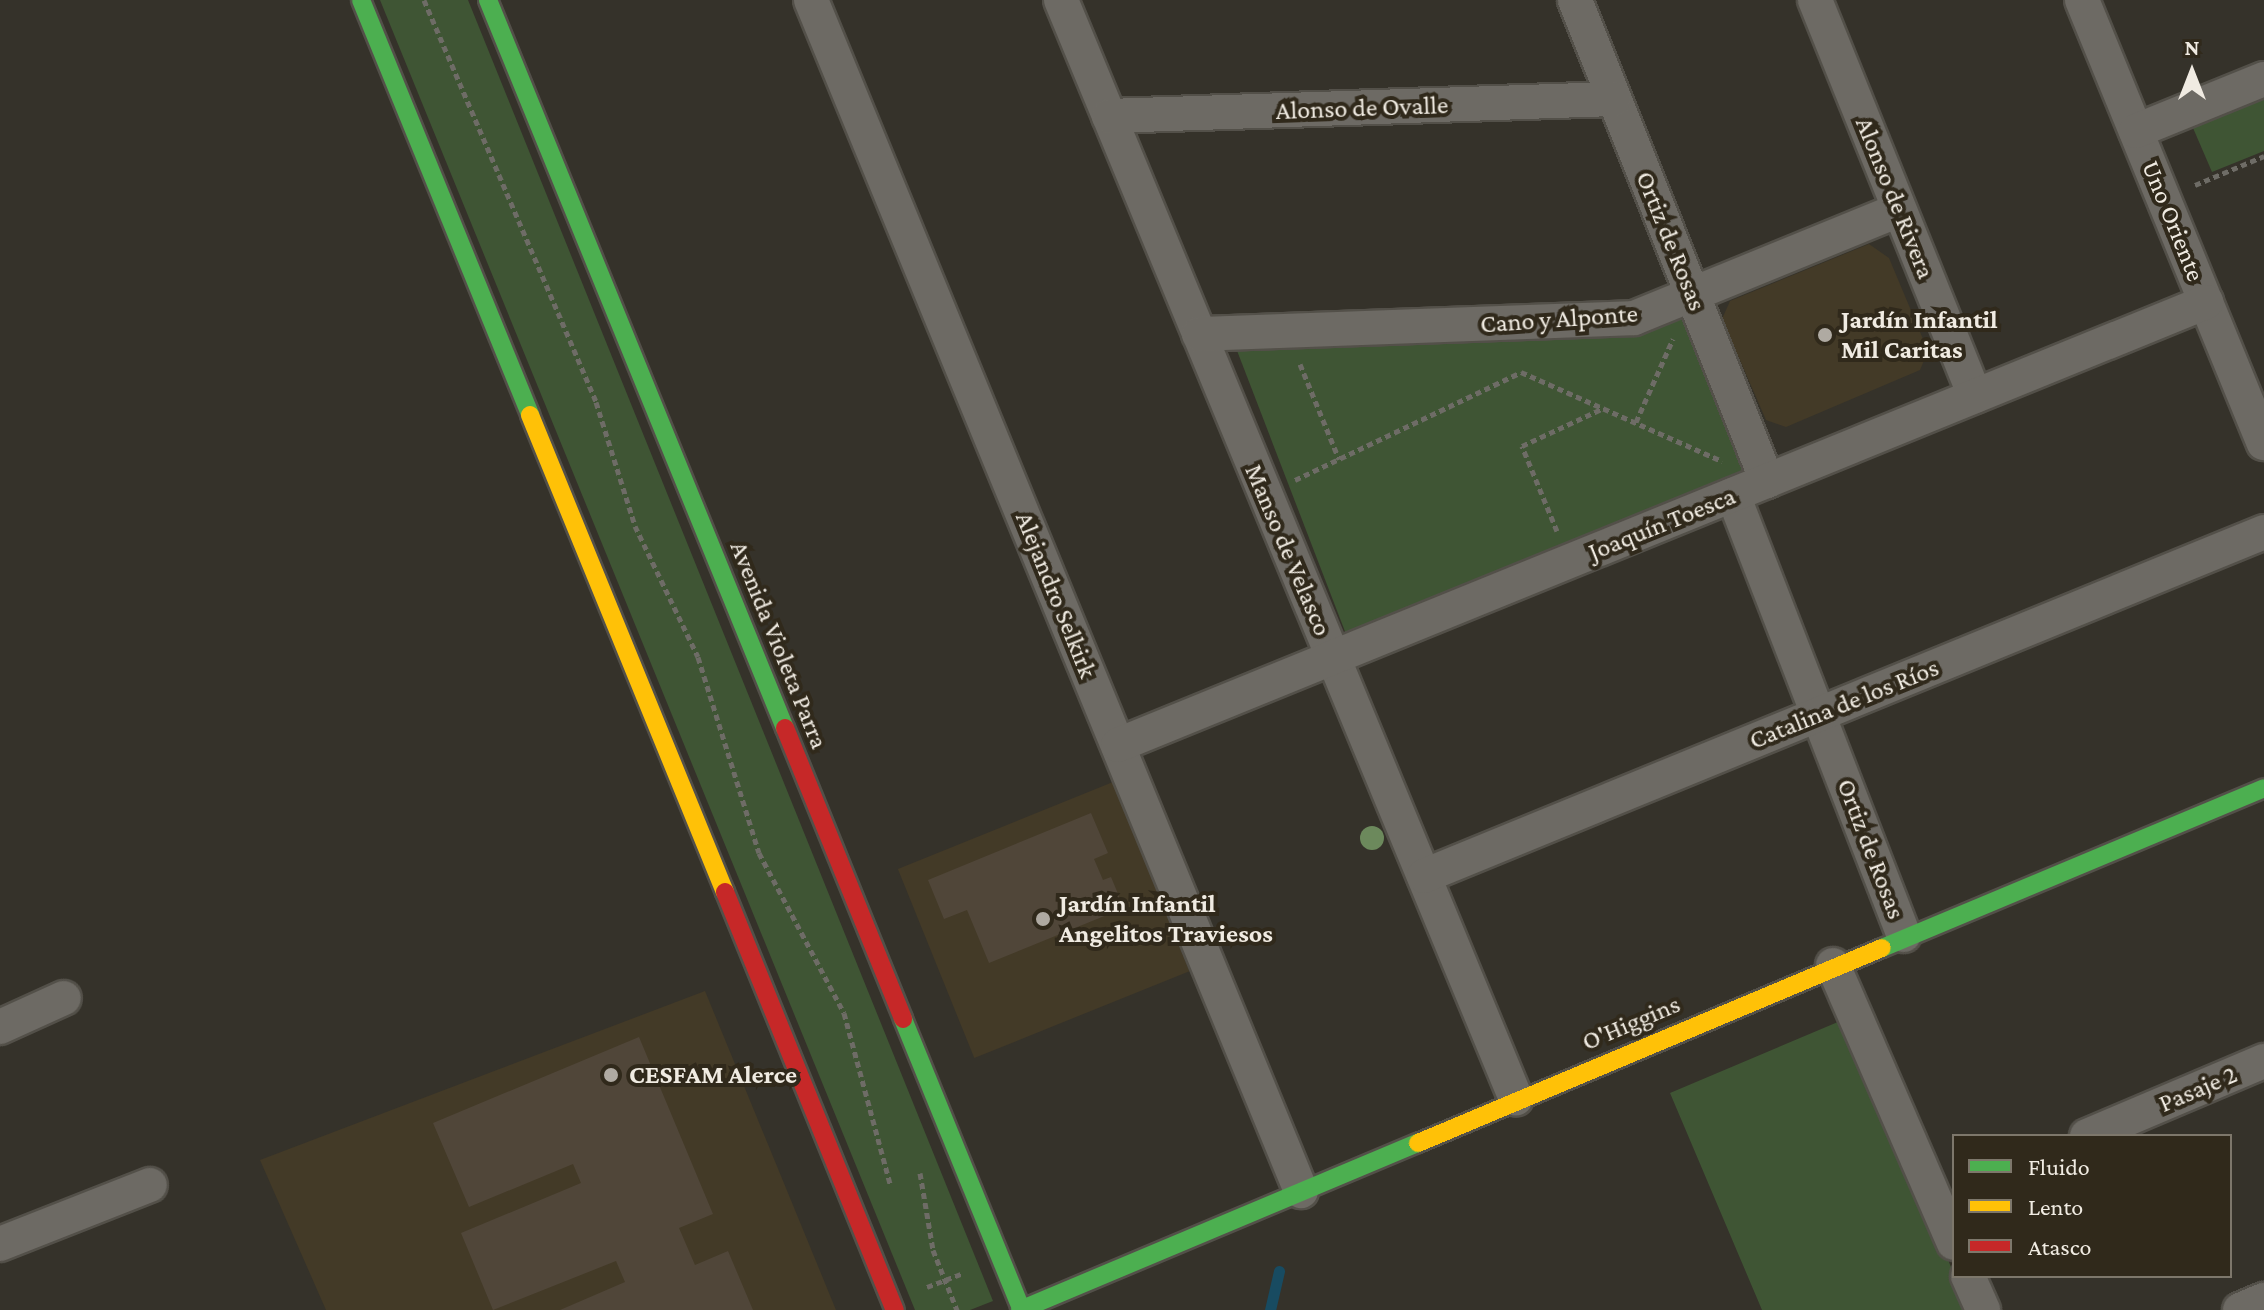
<!DOCTYPE html>
<meta charset="utf-8">
<style>
body{margin:0}
#map{position:relative;width:2264px;height:1310px;overflow:hidden;background:#35322a;font-family:"Crimson Pro",serif}
div>[style]{position:absolute}
[style*='--x']{left:calc(var(--x)*1px);top:calc(var(--y)*1px);width:calc(var(--w)*1px);rotate:calc(var(--a)*1deg)}
.built>*{inset:0;background:#433a27;transform-origin:0 0}
.green>*{inset:0;background:#3f5534}
.stream>*{height:11px;margin:-5.5px;padding:0 5.5px;transform-origin:5.5px;border-radius:5.5px;background:#184b61}
.building>*{inset:0;background:#504639}
.path>*{height:5px;margin-top:-2.5px;transform-origin:0;background:repeating-linear-gradient(90deg,#6e6c66 0 6px,transparent 0 10px)}
.roads{filter:drop-shadow(2px 0 #535049) drop-shadow(-2px 0 #535049) drop-shadow(0 2px #535049) drop-shadow(0 -2px #535049)}
.street>*{height:34px;margin:-17px;padding:0 17px;transform-origin:17px;border-radius:17px;background:#6d6a64}
.fast>*{height:18px;margin:-9px;padding:0 9px;transform-origin:9px;border-radius:9px;background:#4caf50}
.slow>*{height:18px;margin:-9px;padding:0 9px;transform-origin:9px;border-radius:9px;background:#ffc107}
.jam>*{height:18px;margin:-9px;padding:0 9px;transform-origin:9px;border-radius:9px;background:#c62828}
.trees>*{width:24px;height:24px;margin:-12px;border-radius:50%;background:#6c895c}
.dots>*{width:22px;height:22px;translate:-50% -50%;box-sizing:border-box;border:4px solid #30291b;border-radius:50%}
span{translate:-50% -50%;white-space:nowrap;text-align:center;line-height:1.15;-webkit-text-stroke:8px #30291b;paint-order:stroke}
.street-label{font-size:26px;color:#f0ebe2}
.poi-label{font-size:26px;color:#f0ebe2;font-weight:700}
.left{translate:0 -50%;text-align:left}
.legend{position:absolute;left:1952px;top:1134px;width:280px;height:144px;box-sizing:border-box;background:#30291b;border:2px solid #7d776b;margin:0;padding:10px 14px;list-style:none;font-size:24px;color:#f0ebe2}
.legend li{display:flex;align-items:center;gap:16px;height:40px}
.legend b{width:40px;border:2px solid #7d776b}
.north{position:absolute;left:2152px;top:32px;width:80px;height:80px;-webkit-text-stroke:6px #30291b;paint-order:stroke;rotate:0deg;font-size:22px;font-weight:700;line-height:32px;text-align:center;color:#f0ebe2}
.north::after{content:'';display:block;margin:auto;width:28px;height:36px;background:#f0ebe2;clip-path:polygon(50% 0,100% 100%,50% 72%,0 100%)}
</style>
<div id="map">
<div class="built">
<i style="clip-path:polygon(1869px 244px,1889px 258px,1928px 351px,1920px 370px,1786px 427px,1766px 420px,1722px 319px,1730px 301px)"></i>
<i style="left:1113px;top:782px;width:204px;height:232px;rotate:68deg"></i>
<i style="clip-path:polygon(705px 991px,836px 1310px,326px 1310px,260px 1160px)"></i>
</div>
<div class="green">
<i style="clip-path:polygon(380px 0,468px 0,993px 1301px,970px 1310px,915px 1310px)"></i>
<i style="clip-path:polygon(2264px 90px,2264px 151px,2212px 172px,2190px 121px)"></i>
<i style="clip-path:polygon(1685px 312px,1748px 468px,1346px 634px,1236px 348px)"></i>
<i style="clip-path:polygon(1845px 1019px,1954px 1274px,1970px 1310px,1762px 1310px,1670px 1093px)"></i>
</div>
<div class="stream">
<i style="--x:1270;--y:1310;--w:40;--a:-77"></i>
</div>
<div class="building">
<i style="clip-path:polygon(1091px 813px,1108px 853px,1094px 859px,1103px 880px,1111px 877px,1124px 908px,989px 963px,967px 910px,944px 919px,928px 880px)"></i>
<i style="clip-path:polygon(639px 1037px,713px 1214px,679px 1228px,695px 1265px,728px 1251px,753px 1310px,560px 1310px,625px 1282px,616px 1261px,493px 1310px,461px 1233px,581px 1183px,573px 1164px,469px 1207px,433px 1123px)"></i>
</div>
<div class="path">
<i style="--x:424;--y:0;--w:437;--a:66.8"></i>
<i style="--x:596;--y:402;--w:130;--a:72.5"></i>
<i style="--x:635;--y:526;--w:145;--a:64.3"></i>
<i style="--x:698;--y:657;--w:205;--a:72.7"></i>
<i style="--x:759;--y:853;--w:181;--a:62"></i>
<i style="--x:844;--y:1013;--w:177;--a:74.9"></i>
<i style="--x:2195;--y:185;--w:75;--a:-22.8"></i>
<i style="--x:1300;--y:364;--w:103;--a:67.7"></i>
<i style="--x:1636;--y:422;--w:91;--a:-66"></i>
<i style="--x:1295;--y:480;--w:250;--a:-25.5"></i>
<i style="--x:1521;--y:372;--w:220;--a:23.9"></i>
<i style="--x:1557;--y:531;--w:92;--a:-112.4"></i>
<i style="--x:1522;--y:446;--w:90;--a:-24.9"></i>
<i style="--x:920;--y:1173;--w:78;--a:80.4"></i>
<i style="--x:933;--y:1250;--w:65;--a:68.2"></i>
<i style="--x:927;--y:1287;--w:39;--a:-21"></i>
</div>
<div class="roads">
<div class="street">
<i style="--x:811;--y:0;--w:1288;--a:67.64"></i>
<i style="--x:1061;--y:0;--w:1189;--a:67.51"></i>
<i style="--x:1575;--y:0;--w:518;--a:68.24"></i>
<i style="--x:1815;--y:0;--w:427;--a:68"></i>
<i style="--x:2082;--y:0;--w:479;--a:67.7"></i>
<i style="--x:1109;--y:116;--w:505;--a:-1.93"></i>
<i style="--x:2136;--y:131;--w:138;--a:-22.1"></i>
<i style="--x:1199;--y:334;--w:435;--a:-2.1"></i>
<i style="--x:1634;--y:318;--w:286;--a:-22.2"></i>
<i style="--x:1733;--y:495;--w:472;--a:68.8"></i>
<i style="--x:1118;--y:745;--w:1175;--a:-22.15"></i>
<i style="--x:1424;--y:876;--w:908;--a:-22.27"></i>
<i style="--x:1833;--y:965;--w:303;--a:66.5"></i>
<i style="--x:0;--y:1027;--w:70;--a:-24.4"></i>
<i style="--x:2087;--y:1136;--w:192;--a:-23"></i>
<i style="--x:0;--y:1244;--w:161;--a:-21.5"></i>
<i style="--x:1968;--y:1276;--w:37;--a:66"></i>
<i style="--x:2240;--y:1310;--w:26;--a:-23"></i>
</div>
<div class="fast">
<i style="--x:361;--y:0;--w:448;--a:67.8"></i>
<i style="--x:488;--y:0;--w:786;--a:67.81"></i>
<i style="--x:1882;--y:948;--w:414;--a:-22.7"></i>
<i style="--x:903;--y:1019;--w:314;--a:67.8"></i>
<i style="--x:1020;--y:1310;--w:432;--a:-22.8"></i>
</div>
<div class="slow">
<i style="--x:530;--y:415;--w:515;--a:67.77"></i>
<i style="--x:1418;--y:1143;--w:503;--a:-22.8"></i>
</div>
<div class="jam">
<i style="--x:785;--y:728;--w:314;--a:67.9"></i>
<i style="--x:725;--y:892;--w:451;--a:67.9"></i>
</div>
</div>
<div class="trees">
<i style="left:1372px;top:838px"></i>
</div>
<div class="dots">
<i style="left:1825px;top:335px;background:#afaaa2"></i>
<i style="left:1043px;top:919px;background:#afaaa2"></i>
<i style="left:611px;top:1075px;background:#afaaa2"></i>
</div>
<div class="street-label">
<span style="left:1362px;top:108px;rotate:-2deg">Alonso de Ovalle</span>
<span style="left:1895px;top:198px;rotate:68deg">Alonso de Rivera</span>
<span style="left:2173px;top:221px;rotate:68deg">Uno Oriente</span>
<span style="left:1671px;top:241px;rotate:68deg">Ortiz de Rosas</span>
<span style="left:1559px;top:319px;rotate:-4deg">Cano y Alponte</span>
<span style="left:1662px;top:524px;rotate:-22deg">Joaquín Toesca</span>
<span style="left:1288px;top:550px;rotate:67deg">Manso de Velasco</span>
<span style="left:1056px;top:595px;rotate:68deg">Alejandro Selkirk</span>
<span style="left:779px;top:645px;rotate:68deg">Avenida Violeta Parra</span>
<span style="left:1844px;top:704px;rotate:-22deg">Catalina de los Ríos</span>
<span style="left:1871px;top:849px;rotate:69deg">Ortiz de Rosas</span>
<span style="left:1631px;top:1023px;rotate:-23deg">O'Higgins</span>
<span style="left:2198px;top:1089px;rotate:-23deg">Pasaje 2</span>
</div>
<div class="poi-label">
<span class="left" style="left:1841px;top:335px">Jardín Infantil<br>Mil Caritas</span>
<span class="left" style="left:1059px;top:919px">Jardín Infantil<br>Angelitos Traviesos</span>
<span class="left" style="left:629px;top:1075px">CESFAM Alerce</span>
</div>
<ul class="legend">
<li><b style="height:10px;background:#4caf50"></b>Fluido</li>
<li><b style="height:10px;background:#ffc107"></b>Lento</li>
<li><b style="height:10px;background:#c62828"></b>Atasco</li>
</ul>
<div class="north">N</div>
</div>
